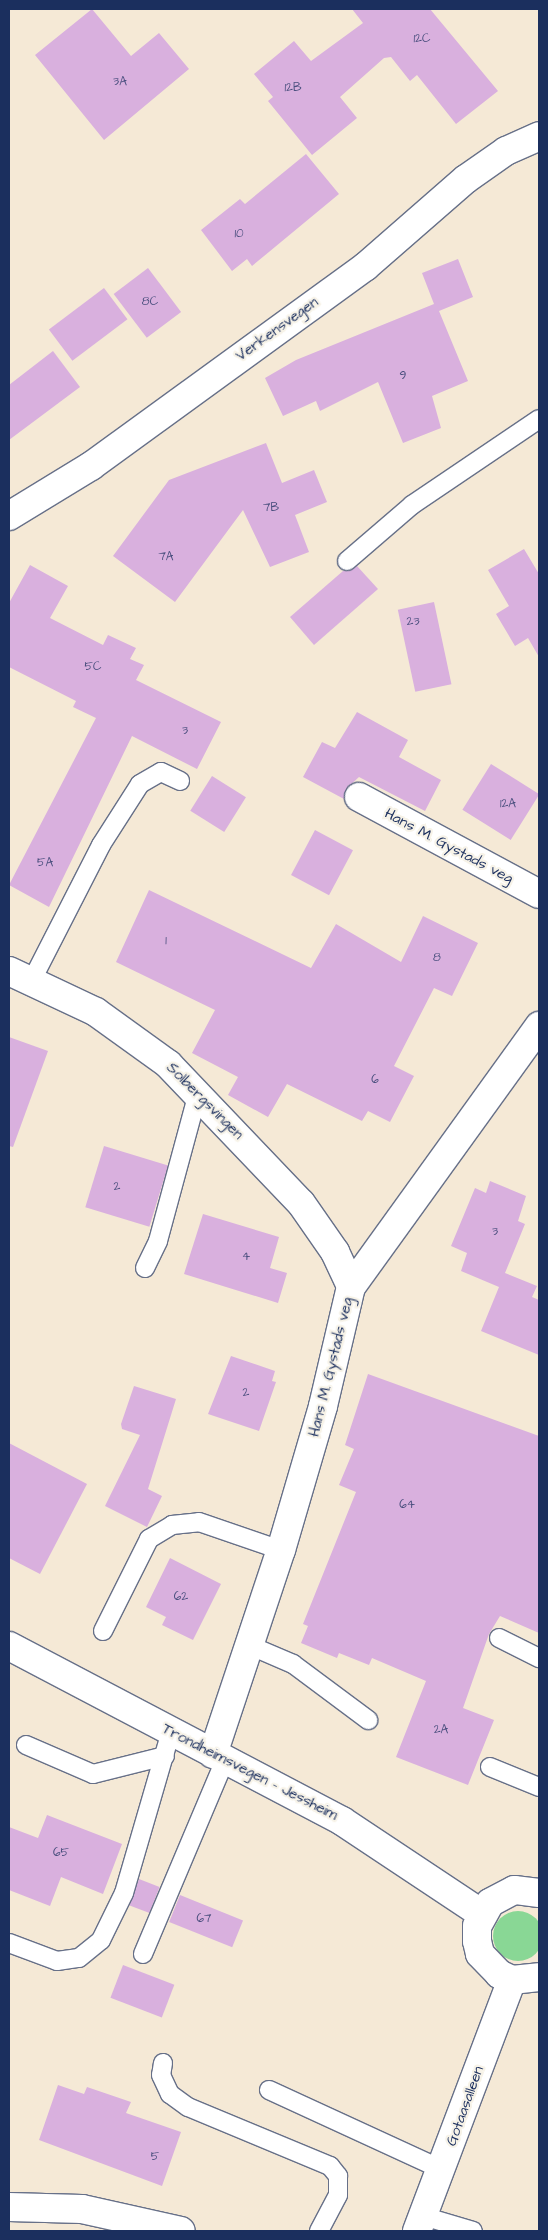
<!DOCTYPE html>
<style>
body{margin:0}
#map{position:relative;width:548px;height:2240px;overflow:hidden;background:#f5e9d6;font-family:"Architects Daughter",sans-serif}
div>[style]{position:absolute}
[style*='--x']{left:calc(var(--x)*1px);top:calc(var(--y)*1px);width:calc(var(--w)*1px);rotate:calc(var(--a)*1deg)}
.green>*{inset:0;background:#89d795}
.round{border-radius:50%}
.building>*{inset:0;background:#d9b0de;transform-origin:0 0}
.roads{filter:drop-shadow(1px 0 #677088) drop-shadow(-1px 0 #677088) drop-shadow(0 1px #677088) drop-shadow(0 -1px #677088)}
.service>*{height:18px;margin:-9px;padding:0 9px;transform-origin:9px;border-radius:9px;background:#fff}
.minor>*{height:28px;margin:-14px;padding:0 14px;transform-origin:14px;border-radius:14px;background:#fff}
.tertiary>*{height:28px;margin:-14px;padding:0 14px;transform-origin:14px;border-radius:14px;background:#fff}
.secondary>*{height:28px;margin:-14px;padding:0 14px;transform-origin:14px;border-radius:14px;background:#fff}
span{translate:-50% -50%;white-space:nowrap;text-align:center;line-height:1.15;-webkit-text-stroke:4.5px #f7f3e8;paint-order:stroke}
.number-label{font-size:12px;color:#4a4f7e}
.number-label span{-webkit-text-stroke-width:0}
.street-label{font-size:15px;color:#1b2f5e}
.frame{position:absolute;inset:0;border:10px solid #1b2f5e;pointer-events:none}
</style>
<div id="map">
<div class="green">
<i class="round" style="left:493px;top:1911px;width:50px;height:50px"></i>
</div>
<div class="building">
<i style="clip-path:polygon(92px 9px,131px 56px,159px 33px,189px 69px,104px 140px,35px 55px)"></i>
<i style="clip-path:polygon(352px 9px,430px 9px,498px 91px,456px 124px,417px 75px,410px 81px,391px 57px,384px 58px,340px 97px,357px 118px,312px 155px,268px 101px,273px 97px,254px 74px,294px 41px,311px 61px,363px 23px)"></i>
<i style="clip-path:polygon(306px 154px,339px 194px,252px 266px,247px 259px,232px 271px,201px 230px,240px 199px,245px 204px)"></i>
<i style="clip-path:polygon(458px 259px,473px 297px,439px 311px,468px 381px,432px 396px,441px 428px,403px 443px,378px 382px,320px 411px,316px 401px,283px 416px,265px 378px,296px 360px,434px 304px,422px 273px)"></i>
<i style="left:148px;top:268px;width:55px;height:43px;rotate:53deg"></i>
<i style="left:104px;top:288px;width:39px;height:69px;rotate:53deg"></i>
<i style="clip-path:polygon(53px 351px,80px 387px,9px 440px,9px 385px)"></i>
<i style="clip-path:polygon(266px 443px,282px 483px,314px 470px,327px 502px,295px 515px,309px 552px,270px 567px,243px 510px,175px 602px,113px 556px,169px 480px)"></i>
<i style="clip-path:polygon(524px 549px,539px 574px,539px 657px,528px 638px,515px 646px,496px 614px,509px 606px,488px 570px)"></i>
<i style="clip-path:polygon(30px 565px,68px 586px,50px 618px,103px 645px,108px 635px,136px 648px,130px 659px,144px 665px,136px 680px,221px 722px,197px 769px,132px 736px,49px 907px,9px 885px,96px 718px,73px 707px,76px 701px,9px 667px,9px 603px)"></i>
<i style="clip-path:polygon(357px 566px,378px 589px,314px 645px,290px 617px,343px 571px)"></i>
<i style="left:434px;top:602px;width:84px;height:37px;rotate:78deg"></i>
<i style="clip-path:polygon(357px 712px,408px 740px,399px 757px,441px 780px,425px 811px,359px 777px,346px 789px,344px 799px,303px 777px,322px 742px,335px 748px)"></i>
<i style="left:491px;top:764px;width:57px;height:54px;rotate:32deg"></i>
<i style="left:212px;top:776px;width:40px;height:41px;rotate:32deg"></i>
<i style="left:315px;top:830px;width:43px;height:51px;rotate:28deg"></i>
<i style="clip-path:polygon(149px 890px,311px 968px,336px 924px,401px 962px,423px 916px,478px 943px,452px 996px,434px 988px,394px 1066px,414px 1076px,390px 1122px,368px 1111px,362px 1121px,287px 1084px,268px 1117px,228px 1095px,238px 1077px,192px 1053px,215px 1010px,116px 962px)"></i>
<i style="clip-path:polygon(9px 1037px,48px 1051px,13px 1147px,9px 1146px)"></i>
<i style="left:104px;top:1146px;width:67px;height:64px;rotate:17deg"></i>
<i style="clip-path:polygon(490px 1181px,526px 1196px,518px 1221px,525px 1224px,505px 1273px,537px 1286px,532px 1297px,539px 1300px,539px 1355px,481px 1331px,499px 1287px,461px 1271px,467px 1253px,451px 1246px,475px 1188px,486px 1193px)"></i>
<i style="clip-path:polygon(203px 1214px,279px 1237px,270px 1268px,287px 1273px,278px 1303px,184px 1274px)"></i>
<i style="clip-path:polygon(231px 1356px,275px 1371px,272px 1381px,276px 1382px,259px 1431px,208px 1414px)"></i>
<i style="clip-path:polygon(368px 1374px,539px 1436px,539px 1633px,500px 1616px,489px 1634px,463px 1708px,494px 1720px,468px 1785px,396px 1757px,426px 1681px,372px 1658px,369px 1665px,339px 1653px,337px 1658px,301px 1643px,308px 1626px,303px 1624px,356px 1492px,339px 1485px,354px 1449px,345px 1445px)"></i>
<i style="clip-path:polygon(134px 1386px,176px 1399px,148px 1489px,162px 1496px,147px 1527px,105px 1506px,140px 1435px,122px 1429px,121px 1424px)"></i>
<i style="clip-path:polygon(9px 1443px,87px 1484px,40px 1574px,9px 1558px)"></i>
<i style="clip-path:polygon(170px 1558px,221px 1584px,193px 1640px,162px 1625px,166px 1617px,146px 1607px)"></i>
<i style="clip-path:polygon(47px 1815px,122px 1844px,103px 1894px,61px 1877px,50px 1906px,9px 1890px,9px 1827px,38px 1838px)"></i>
<i style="left:139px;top:1879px;width:22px;height:28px;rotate:21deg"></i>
<i style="left:180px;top:1895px;width:68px;height:29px;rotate:22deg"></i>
<i style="left:123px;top:1965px;width:55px;height:35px;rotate:21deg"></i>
<i style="clip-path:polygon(58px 2085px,84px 2094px,87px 2087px,131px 2102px,126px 2113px,181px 2132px,162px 2186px,39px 2140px)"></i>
</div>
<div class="roads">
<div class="service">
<i style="--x:347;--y:561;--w:86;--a:-40.7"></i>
<i style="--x:412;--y:505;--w:153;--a:-34.1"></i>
<i style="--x:31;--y:982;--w:154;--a:-62.9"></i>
<i style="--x:101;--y:845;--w:72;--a:-57.4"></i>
<i style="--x:140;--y:784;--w:24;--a:-30"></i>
<i style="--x:161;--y:772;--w:21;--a:25"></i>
<i style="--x:145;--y:1268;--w:30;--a:-64"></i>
<i style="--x:158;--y:1241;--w:153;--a:-74.9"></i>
<i style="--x:103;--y:1631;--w:103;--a:-63.4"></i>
<i style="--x:149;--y:1539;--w:27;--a:-31"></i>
<i style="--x:172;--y:1525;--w:27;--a:-6"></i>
<i style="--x:199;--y:1522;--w:87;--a:18.9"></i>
<i style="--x:499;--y:1638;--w:45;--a:26.6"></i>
<i style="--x:251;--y:1646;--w:46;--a:23.2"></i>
<i style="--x:293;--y:1664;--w:94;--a:36.7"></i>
<i style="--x:26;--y:1745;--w:73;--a:23.4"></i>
<i style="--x:93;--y:1774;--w:74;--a:-14"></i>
<i style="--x:490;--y:1767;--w:53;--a:22.2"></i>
<i style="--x:9;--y:1943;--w:51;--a:20.6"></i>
<i style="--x:57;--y:1961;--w:22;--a:-8"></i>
<i style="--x:79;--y:1958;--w:28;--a:-39"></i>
<i style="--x:101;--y:1940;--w:52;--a:-63.9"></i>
<i style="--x:124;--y:1893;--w:169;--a:-73.8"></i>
<i style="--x:143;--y:1954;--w:211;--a:-67.1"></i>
<i style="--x:163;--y:2063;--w:12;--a:99"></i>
<i style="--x:161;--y:2075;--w:21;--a:65"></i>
<i style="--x:170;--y:2094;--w:22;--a:36"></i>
<i style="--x:188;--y:2107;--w:154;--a:22.6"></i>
<i style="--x:330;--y:2166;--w:13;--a:51"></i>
<i style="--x:338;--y:2176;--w:19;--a:90"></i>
<i style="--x:338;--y:2195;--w:41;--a:117.8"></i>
<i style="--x:269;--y:2090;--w:189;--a:24.7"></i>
<i style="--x:423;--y:2216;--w:52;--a:16.7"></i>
</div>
<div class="minor">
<i style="--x:9;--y:516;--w:96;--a:-31.4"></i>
<i style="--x:91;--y:466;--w:339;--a:-36"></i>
<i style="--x:365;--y:267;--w:134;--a:-41.1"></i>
<i style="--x:466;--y:179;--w:49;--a:-35"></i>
<i style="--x:506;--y:151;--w:36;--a:-24"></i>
<i style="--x:359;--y:797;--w:204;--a:28.3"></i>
<i style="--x:9;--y:971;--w:96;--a:25.2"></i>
<i style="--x:96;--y:1012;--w:89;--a:35.8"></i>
<i style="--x:168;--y:1064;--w:192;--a:46.3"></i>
<i style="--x:301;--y:1203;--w:60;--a:55.2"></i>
<i style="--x:335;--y:1252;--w:38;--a:65"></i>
<i style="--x:213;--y:1754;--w:215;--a:-71.6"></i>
<i style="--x:281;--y:1550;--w:150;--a:-73.7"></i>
<i style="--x:323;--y:1406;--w:122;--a:-76.8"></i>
<i style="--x:351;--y:1287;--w:322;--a:-54.2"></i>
<i style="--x:9;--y:2207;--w:73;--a:1.6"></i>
<i style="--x:82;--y:2209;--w:101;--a:12.5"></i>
</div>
<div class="tertiary">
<i style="--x:417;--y:2231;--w:268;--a:-69.3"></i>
</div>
<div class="secondary">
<i style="--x:9;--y:1646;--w:376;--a:27.7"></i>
<i style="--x:342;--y:1821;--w:168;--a:33.6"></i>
<i style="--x:539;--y:1893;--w:25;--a:-173"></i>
<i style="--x:514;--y:1890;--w:27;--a:152"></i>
<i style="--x:490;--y:1903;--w:26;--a:119"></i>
<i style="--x:477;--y:1926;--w:15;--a:90"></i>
<i style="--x:477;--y:1941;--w:13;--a:77"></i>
<i style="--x:480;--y:1954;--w:28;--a:46"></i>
<i style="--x:499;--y:1974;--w:14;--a:25"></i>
<i style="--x:512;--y:1980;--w:27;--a:-6"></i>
</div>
</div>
<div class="number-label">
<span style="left:422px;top:39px">12C</span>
<span style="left:120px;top:82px">3A</span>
<span style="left:293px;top:88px">12B</span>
<span style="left:239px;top:234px">10</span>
<span style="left:150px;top:302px">8C</span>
<span style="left:403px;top:376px">9</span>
<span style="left:271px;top:508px">7B</span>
<span style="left:166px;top:557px">7A</span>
<span style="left:413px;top:622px">23</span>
<span style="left:93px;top:667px">5C</span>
<span style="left:185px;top:731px">3</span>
<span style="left:508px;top:804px">12A</span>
<span style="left:45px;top:863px">5A</span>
<span style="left:166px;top:941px">1</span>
<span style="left:437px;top:958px">8</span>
<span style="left:375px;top:1080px">6</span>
<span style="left:117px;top:1187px">2</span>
<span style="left:495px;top:1232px">3</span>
<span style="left:246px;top:1257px">4</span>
<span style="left:246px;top:1393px">2</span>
<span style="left:407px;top:1505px">64</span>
<span style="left:181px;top:1597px">62</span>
<span style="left:441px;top:1730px">2A</span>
<span style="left:61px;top:1853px">65</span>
<span style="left:204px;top:1919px">67</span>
<span style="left:155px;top:2157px">5</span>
</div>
<div class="street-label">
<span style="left:277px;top:329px;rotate:-36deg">Verkensvegen</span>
<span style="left:449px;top:846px;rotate:28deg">Hans M. Gystads veg</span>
<span style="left:205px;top:1101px;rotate:45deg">Solbergsvingen</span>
<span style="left:331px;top:1367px;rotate:-76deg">Hans M. Gystads veg</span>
<span style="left:250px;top:1772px;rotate:27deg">Trondheimsvegen - Jessheim</span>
<span style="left:465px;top:2106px;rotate:-70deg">Gotaasalleen</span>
</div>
<div class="frame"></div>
</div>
